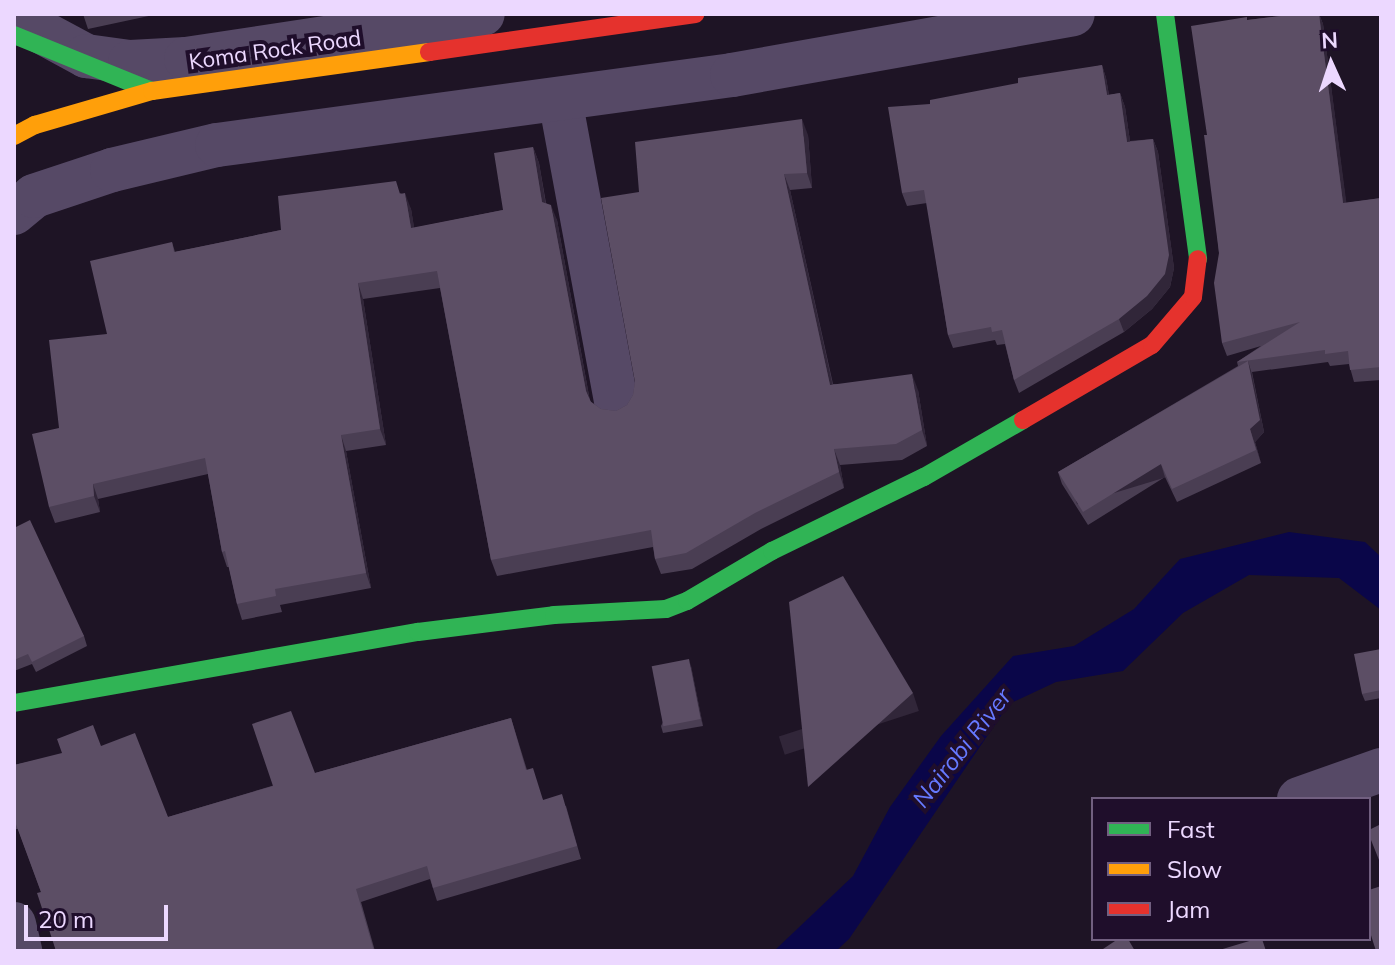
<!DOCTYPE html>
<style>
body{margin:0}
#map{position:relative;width:1395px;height:965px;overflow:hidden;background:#1e1425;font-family:Mulish,sans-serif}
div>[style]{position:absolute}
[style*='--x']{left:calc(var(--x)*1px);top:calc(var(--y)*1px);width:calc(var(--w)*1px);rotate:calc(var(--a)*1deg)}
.water>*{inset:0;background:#0a0649}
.street>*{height:44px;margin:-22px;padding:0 22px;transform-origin:22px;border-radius:22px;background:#564966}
.fast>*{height:18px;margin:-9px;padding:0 9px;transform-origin:9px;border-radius:9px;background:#30b455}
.slow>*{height:18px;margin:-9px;padding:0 9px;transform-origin:9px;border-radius:9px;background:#ff9f0a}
.jam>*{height:18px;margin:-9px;padding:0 9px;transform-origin:9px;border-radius:9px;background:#e5322d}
.wall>*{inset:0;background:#4a3e53}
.shaded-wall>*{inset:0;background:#312639;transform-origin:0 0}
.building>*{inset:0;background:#5c4e65;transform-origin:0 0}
span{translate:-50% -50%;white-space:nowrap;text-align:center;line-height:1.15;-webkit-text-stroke:8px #1f0e2b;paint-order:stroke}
.street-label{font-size:22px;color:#ecd8ff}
.water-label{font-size:24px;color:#6679ff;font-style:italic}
.frame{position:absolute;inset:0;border:16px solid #ecd8ff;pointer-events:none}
.legend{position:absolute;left:1091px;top:797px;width:280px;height:144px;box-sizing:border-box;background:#1f0e2b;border:2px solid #715f80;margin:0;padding:10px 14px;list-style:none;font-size:24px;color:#ecd8ff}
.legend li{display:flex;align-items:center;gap:16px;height:40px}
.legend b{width:40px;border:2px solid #715f80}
.north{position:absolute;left:1291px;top:24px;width:80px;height:80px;-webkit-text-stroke:6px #1f0e2b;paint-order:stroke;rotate:357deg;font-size:22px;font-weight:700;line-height:32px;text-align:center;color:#ecd8ff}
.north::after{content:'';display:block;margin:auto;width:28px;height:36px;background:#ecd8ff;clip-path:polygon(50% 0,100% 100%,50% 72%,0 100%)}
.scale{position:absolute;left:24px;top:905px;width:144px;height:36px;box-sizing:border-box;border:4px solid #ecd8ff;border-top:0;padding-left:10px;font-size:24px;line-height:28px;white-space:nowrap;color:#ecd8ff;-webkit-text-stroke:6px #1f0e2b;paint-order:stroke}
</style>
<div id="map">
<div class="water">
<i style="clip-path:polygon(1289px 532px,1365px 542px,1381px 557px,1381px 610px,1339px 578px,1249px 575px,1183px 613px,1123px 671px,1056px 682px,1009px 704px,849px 939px,836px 951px,774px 951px,853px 876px,890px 807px,941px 736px,1013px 656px,1074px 646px,1134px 609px,1180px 559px)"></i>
</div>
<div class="street">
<i style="--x:20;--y:14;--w:24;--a:42"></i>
<i style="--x:38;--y:30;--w:55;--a:28.4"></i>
<i style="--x:86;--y:56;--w:44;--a:7.8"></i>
<i style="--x:130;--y:62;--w:56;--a:-3.1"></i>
<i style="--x:186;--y:59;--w:300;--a:-8.6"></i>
<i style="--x:560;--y:99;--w:308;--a:79.5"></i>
<i style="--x:14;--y:213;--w:26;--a:-40"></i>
<i style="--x:34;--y:196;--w:82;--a:-18.4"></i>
<i style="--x:112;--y:170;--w:108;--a:-13.4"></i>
<i style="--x:217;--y:145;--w:520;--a:-7.74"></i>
<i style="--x:732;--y:75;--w:346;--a:-10.1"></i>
<i style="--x:1299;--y:799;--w:87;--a:-19.5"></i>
<i style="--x:14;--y:924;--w:28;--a:77"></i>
</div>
<div class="fast">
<i style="--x:1165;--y:14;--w:247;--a:82.3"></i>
<i style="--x:14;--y:35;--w:149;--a:22.1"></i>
<i style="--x:14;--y:703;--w:410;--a:-10"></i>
<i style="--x:418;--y:632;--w:137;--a:-7.1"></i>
<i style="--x:554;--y:615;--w:112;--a:-3.1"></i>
<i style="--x:666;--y:609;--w:22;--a:-21"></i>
<i style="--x:687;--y:601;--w:99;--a:-30.5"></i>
<i style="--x:772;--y:551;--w:169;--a:-26"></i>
<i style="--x:924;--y:477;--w:114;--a:-29.9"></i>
</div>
<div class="slow">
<i style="--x:14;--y:136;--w:24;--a:-28"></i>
<i style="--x:35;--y:125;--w:122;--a:-16.2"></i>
<i style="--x:152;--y:91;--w:280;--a:-8"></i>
</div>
<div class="jam">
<i style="--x:429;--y:52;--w:269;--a:-8.1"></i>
<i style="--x:1023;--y:420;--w:149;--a:-30.2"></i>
<i style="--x:1152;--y:345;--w:63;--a:-49.5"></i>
<i style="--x:1193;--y:297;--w:38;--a:-83"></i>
</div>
<div class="wall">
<i style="clip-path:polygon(83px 14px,158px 14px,88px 29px)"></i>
<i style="clip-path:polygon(1298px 14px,1319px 14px,1323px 24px,1346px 203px,1381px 198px,1381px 380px,1354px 382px,1349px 364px,1330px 366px,1328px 362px,1252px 372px,1264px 432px,1255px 442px,1261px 463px,1177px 502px,1165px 477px,1088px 525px,1062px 484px,1058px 472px,1238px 366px,1237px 362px,1261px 346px,1227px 356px,1222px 343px,1219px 253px,1207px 135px,1248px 20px)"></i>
<i style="clip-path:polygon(1102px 65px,1106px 78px,1109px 95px,1120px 93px,1125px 107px,1130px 141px,1153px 139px,1158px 152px,1174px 268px,1170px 287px,1152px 309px,1124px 332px,1019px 393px,1014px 380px,1005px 344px,997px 345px,995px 340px,953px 348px,948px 335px,927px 203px,907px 206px,902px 193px,930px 104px)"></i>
<i style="clip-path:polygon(808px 135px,812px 188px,790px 190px,833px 384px,918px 390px,927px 446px,902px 460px,840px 465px,844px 488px,761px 529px,692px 569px,661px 574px,655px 559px,653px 547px,497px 576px,491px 560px,440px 288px,363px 299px,386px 445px,346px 451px,371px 588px,280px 605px,282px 612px,242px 620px,237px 604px,229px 567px,227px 567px,222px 552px,208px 474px,98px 499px,100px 512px,55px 523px,49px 507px,59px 428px,107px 334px,172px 242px,175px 252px,281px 230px,401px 193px,411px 209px,414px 228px,503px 210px,533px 147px,539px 163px,546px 203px,557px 220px,590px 401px,601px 409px,616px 411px,627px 405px,633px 395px,635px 382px,639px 192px)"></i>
<i style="clip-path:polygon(14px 528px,84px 636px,87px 646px,36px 672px,32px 664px,14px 671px)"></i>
<i style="clip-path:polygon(1381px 649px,1381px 698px,1365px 701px,1362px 694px)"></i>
<i style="clip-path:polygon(691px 666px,703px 726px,663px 733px,661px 726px)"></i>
<i style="clip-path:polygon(511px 718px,527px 770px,543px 800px,566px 806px,581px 859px,437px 901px,430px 879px,361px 902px,375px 951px,56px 951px,41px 892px,18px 829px,14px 829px,14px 765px,101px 746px,168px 817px,315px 773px)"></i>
</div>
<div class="shaded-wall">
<i style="clip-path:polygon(1319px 14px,1323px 24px,1348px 215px,1343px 203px)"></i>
<i style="clip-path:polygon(1102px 65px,1106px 78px,1111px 108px,1107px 95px)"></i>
<i style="clip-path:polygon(1120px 93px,1125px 107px,1132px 155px,1127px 142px)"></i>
<i style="clip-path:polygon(802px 119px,808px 135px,812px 188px,807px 173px)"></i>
<i style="clip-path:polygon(1153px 139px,1158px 152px,1174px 268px,1170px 287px,1152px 309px,1124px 332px,1119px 319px)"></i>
<i style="clip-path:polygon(533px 147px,539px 163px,548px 218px,542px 202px)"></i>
<i style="clip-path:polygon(784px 174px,790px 190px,836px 400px,830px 385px)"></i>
<i style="clip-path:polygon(405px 193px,411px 209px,417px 244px,411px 228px)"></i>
<i style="clip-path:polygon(551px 205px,557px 220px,591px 407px,586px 391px)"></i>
<i style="clip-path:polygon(358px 283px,363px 299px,386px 445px,380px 429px)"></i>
<i style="clip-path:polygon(1248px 361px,1252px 374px,1264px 432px,1255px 442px,1261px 463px,1250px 429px)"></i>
<i style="clip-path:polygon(912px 374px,918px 390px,927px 446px,922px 430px)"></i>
<i style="clip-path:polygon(341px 435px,346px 451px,371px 588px,366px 573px)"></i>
<i style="clip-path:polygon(834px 449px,840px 465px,844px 488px,839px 472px)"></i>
<i style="left:1161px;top:464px;width:14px;height:92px;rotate:73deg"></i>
<i style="clip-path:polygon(93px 484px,98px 499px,100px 512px,94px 496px)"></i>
<i style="clip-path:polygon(689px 659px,691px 666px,703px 726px,701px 719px)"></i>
<i style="left:913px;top:693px;width:19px;height:141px;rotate:72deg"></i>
</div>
<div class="building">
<i style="clip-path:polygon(1298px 14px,1319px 14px,1343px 203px,1381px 198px,1381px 367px,1350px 370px,1348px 351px,1325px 354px,1325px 350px,1237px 362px,1300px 322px,1222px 343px,1214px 283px,1219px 253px,1204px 135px,1207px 135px,1191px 26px,1247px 17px,1247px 20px)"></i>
<i style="clip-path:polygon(1102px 65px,1107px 95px,1120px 93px,1127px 142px,1153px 139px,1169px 255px,1165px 274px,1147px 296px,1119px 319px,1014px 380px,1002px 330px,992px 332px,991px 327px,948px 335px,924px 190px,902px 193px,888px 107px,930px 104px,930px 100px,1018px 83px,1018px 78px)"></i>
<i style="clip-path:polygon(802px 119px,807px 173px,784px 174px,830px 385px,912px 374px,922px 430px,896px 444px,834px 449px,839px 472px,755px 513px,686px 553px,655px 559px,651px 530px,491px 560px,437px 271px,358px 283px,380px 429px,341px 435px,366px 573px,275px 589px,276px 596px,237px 604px,225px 551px,222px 552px,205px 458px,93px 484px,94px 496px,49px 507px,32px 434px,59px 428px,49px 340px,107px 334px,90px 261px,172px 242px,174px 252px,281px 230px,278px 196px,396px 181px,400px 194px,405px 193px,411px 228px,503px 210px,494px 153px,533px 147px,542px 202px,551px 205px,586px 391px,591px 402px,601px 409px,616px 411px,627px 405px,633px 395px,635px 382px,601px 198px,639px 192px,635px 142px)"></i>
<i style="clip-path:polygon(1248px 361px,1260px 420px,1250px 429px,1256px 450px,1172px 489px,1161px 464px,1083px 512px,1058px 472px)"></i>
<i style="clip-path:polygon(30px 520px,84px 636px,32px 662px,28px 654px,14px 660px,14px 528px)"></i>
<i style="clip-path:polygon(843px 576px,913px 693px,808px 787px,789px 602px)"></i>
<i style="clip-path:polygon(1381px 649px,1381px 690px,1362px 694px,1354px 654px)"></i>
<i style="left:689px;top:659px;width:61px;height:38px;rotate:79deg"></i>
<i style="clip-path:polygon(291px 711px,315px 773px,511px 718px,526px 770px,533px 768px,543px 800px,562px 794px,577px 846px,433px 888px,427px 866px,356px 889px,374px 951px,56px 951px,37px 893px,41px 892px,14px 819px,14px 765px,62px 753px,57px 739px,93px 725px,101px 746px,135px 733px,168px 817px,273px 786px,252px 724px)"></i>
<i style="clip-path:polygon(1381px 824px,1381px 865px,1369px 835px,1369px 830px)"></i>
<i style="clip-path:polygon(1381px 886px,1381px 951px,1376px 951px,1369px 929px,1369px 890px)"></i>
<i style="clip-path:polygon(1118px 939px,1128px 939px,1135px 951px,1100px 951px)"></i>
<i style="clip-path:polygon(1256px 939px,1262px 939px,1266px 951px,1216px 951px)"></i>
</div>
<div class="street-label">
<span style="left:275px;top:50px;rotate:-8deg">Koma Rock Road</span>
</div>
<div class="water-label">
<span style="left:962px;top:748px;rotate:-52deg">Nairobi River</span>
</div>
<div class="frame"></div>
<ul class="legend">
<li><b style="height:10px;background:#30b455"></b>Fast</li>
<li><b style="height:10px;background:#ff9f0a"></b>Slow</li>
<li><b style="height:10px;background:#e5322d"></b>Jam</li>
</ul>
<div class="north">N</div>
<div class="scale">20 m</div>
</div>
